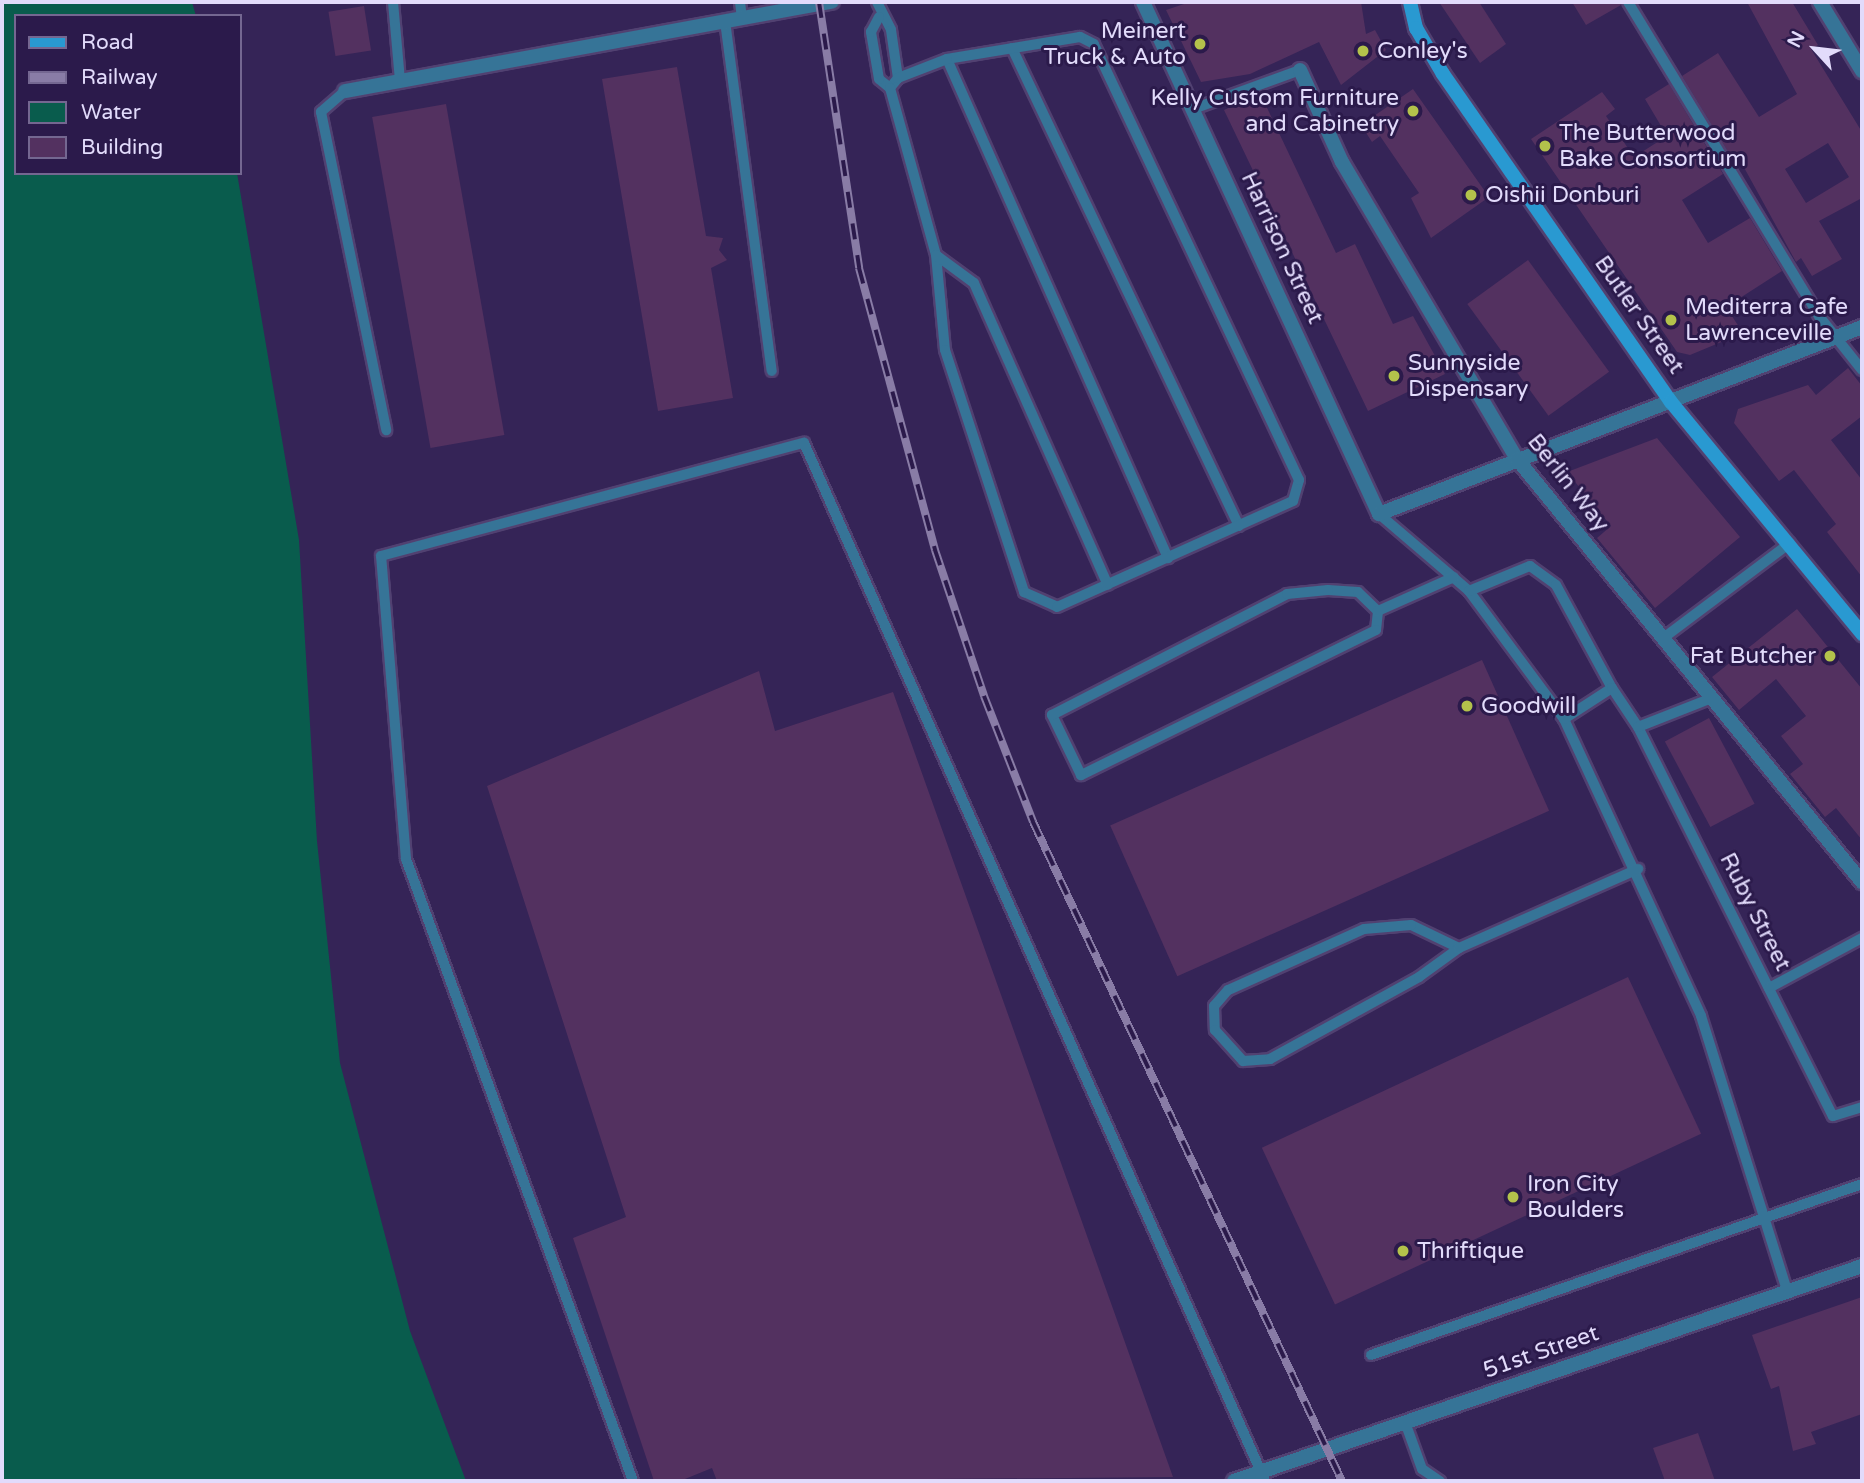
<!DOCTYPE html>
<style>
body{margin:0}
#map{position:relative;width:1864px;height:1483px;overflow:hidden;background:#352457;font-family:"Varela Round",sans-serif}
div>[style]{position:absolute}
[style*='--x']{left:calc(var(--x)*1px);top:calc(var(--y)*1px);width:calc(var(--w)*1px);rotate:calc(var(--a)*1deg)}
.water>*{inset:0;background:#095c4d}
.building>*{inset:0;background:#533160;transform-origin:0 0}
.roads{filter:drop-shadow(2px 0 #514171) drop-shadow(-2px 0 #514171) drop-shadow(0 2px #514171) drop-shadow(0 -2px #514171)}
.lane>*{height:10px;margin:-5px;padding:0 5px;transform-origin:5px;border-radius:5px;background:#367497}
.street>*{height:14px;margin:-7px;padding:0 7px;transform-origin:7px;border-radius:7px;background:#367497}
.secondary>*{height:14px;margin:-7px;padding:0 7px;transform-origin:7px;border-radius:7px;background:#2999d1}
.rail>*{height:8px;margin-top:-4px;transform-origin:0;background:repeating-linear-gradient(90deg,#2b1a4b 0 16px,#897ca6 0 32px);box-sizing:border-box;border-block:2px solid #897ca6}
.dots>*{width:19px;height:19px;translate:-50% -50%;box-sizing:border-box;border:4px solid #2b1a4b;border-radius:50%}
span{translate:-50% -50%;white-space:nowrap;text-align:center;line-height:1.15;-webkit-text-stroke:6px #2b1a4b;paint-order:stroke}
.poi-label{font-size:23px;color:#e2dbfb}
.right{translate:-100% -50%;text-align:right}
.left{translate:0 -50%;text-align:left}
.street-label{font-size:23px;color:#e2dbfb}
.frame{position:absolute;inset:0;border:4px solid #e2dbfb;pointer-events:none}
.legend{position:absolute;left:14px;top:14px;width:228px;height:161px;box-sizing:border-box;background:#2b1a4b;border:2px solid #746791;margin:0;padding:9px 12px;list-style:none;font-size:21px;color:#e2dbfb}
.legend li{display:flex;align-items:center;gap:14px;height:35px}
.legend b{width:35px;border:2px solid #746791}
.north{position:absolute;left:1780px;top:14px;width:70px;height:70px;-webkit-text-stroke:5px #2b1a4b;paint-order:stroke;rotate:297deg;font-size:19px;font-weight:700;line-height:28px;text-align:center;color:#e2dbfb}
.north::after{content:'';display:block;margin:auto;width:24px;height:32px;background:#e2dbfb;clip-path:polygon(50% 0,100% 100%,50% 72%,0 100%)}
</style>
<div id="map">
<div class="water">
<i style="clip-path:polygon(2px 2px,192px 2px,196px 16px,16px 16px,16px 173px,237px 173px,299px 540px,317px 841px,340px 1063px,410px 1331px,466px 1481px,2px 1481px)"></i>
</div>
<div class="building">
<i style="clip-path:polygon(1190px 2px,1361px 2px,1366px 34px,1375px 30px,1386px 50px,1341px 85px,1319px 42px,1250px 74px,1201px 82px,1166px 10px)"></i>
<i style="clip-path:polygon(1439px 2px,1479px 2px,1506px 44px,1480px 63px)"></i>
<i style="clip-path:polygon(1572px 2px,1620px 2px,1621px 5px,1586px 25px)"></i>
<i style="clip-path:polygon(evenodd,1747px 2px,1792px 2px,1818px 45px,1811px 49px,1862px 132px,1862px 198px,1819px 221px,1842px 259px,1812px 276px,1801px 258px,1796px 262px,1741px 162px,1736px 165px,1682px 76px,1718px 53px,1759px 117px,1797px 94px,1747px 2px,1828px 143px,1849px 177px,1806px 203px,1785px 169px,1828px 143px)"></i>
<i style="left:364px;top:6px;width:45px;height:36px;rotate:81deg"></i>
<i style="clip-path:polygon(677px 67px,706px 236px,723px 238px,719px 250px,727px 260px,711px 268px,733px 398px,658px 411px,602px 79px)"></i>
<i style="clip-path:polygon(1669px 84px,1723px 174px,1682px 200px,1708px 243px,1750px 218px,1782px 271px,1726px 307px,1743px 333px,1690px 355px,1677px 352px,1531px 139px,1602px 92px,1615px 109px,1606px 116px,1634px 157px,1667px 136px,1645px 99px)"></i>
<i style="clip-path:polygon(1413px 89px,1489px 197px,1431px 238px,1411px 198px,1419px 193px,1380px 136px,1372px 142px,1361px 125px)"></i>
<i style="clip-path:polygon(1260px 93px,1336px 253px,1355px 244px,1393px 324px,1413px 316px,1445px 374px,1368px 411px,1224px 110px)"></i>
<i style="left:446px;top:104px;width:336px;height:75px;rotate:80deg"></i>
<i style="left:1528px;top:260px;width:138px;height:75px;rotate:54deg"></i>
<i style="clip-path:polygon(1848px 368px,1862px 386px,1862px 416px,1831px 440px,1862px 480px,1862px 577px,1827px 532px,1836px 524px,1794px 470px,1779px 481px,1734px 423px,1738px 409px,1808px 385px,1816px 395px)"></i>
<i style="clip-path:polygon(1657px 438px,1740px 537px,1655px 608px,1597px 538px,1611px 526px,1567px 472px)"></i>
<i style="clip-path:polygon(1797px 609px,1862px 689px,1862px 840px,1836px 808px,1825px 817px,1790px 774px,1803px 764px,1781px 736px,1806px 716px,1776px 679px,1739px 710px,1712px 677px)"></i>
<i style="left:1482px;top:660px;width:165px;height:407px;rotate:66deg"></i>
<i style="clip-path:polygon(759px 671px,775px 731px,893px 692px,1173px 1477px,717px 1481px,712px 1468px,680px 1481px,654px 1481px,573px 1238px,626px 1217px,487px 786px)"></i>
<i style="left:1709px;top:718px;width:97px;height:50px;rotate:62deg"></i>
<i style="left:1628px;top:977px;width:173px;height:404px;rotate:65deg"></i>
<i style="clip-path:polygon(1862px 1297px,1862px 1414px,1811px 1432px,1816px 1444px,1793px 1451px,1779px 1386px,1771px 1389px,1752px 1335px)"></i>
<i style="clip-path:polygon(1698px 1433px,1715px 1481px,1665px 1481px,1653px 1448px)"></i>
</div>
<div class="roads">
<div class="lane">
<i style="--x:393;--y:2;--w:78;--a:84.9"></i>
<i style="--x:740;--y:2;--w:16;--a:83"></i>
<i style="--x:877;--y:2;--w:31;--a:63"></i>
<i style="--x:891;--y:30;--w:49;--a:81.7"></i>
<i style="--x:898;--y:78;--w:13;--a:129"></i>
<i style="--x:890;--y:88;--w:14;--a:-141"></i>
<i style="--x:879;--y:79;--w:48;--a:-99.7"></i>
<i style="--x:871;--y:32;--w:17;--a:-62"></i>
<i style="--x:1628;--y:2;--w:368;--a:58.7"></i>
<i style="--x:1819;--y:316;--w:69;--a:51.5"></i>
<i style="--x:725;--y:21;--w:353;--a:82.4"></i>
<i style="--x:1012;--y:48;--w:529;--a:64.6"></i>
<i style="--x:947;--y:59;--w:546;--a:66.11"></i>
<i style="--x:890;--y:88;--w:173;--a:74.6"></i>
<i style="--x:936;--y:255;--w:95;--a:84.6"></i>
<i style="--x:945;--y:350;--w:255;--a:71.9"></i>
<i style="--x:1024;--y:592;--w:36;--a:24"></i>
<i style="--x:1057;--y:607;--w:259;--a:-24.2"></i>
<i style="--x:1293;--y:501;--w:22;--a:-74"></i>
<i style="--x:1299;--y:480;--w:482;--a:-115.2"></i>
<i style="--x:1094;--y:44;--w:16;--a:-153"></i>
<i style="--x:1080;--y:37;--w:135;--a:170.6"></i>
<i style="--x:947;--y:59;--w:53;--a:158.8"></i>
<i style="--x:345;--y:91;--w:32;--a:139"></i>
<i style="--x:321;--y:112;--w:325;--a:78.4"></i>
<i style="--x:1193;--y:109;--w:114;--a:-20"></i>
<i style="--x:936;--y:255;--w:47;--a:36.4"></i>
<i style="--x:974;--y:283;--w:330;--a:66.1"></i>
<i style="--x:1379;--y:514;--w:118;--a:40.5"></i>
<i style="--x:1469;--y:591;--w:159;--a:53.4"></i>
<i style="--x:1564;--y:719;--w:327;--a:65.2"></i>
<i style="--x:1701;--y:1016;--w:288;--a:72.6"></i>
<i style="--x:1328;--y:590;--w:30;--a:4"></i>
<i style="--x:1358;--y:592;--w:28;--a:44"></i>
<i style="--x:1378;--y:611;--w:19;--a:96"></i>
<i style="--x:1376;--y:630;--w:329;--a:153.8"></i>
<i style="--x:1081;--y:775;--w:67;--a:-115.8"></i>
<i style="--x:1052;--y:715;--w:264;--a:-27.2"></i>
<i style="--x:1287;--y:594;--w:41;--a:-5.6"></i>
<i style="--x:1469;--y:591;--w:66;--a:-22.3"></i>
<i style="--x:1530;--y:566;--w:32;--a:36"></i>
<i style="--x:1556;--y:585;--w:117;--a:61.5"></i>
<i style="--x:1378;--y:611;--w:83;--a:-24.1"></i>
<i style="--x:1662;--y:639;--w:160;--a:-36.9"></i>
<i style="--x:1564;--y:719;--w:57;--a:-32.9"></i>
<i style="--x:1612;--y:688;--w:47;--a:56.3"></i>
<i style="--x:1638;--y:727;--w:435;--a:63.4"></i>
<i style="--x:1833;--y:1116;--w:30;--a:-17"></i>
<i style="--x:1638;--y:727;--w:79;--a:-21.4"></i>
<i style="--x:1459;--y:948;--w:53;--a:-154.4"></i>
<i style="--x:1411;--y:925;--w:47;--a:175.1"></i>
<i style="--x:1364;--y:929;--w:149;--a:155.8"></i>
<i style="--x:1228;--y:990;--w:21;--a:131"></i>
<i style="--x:1214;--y:1006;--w:24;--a:88"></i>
<i style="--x:1215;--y:1030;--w:42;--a:47.9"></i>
<i style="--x:1243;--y:1061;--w:27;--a:-4"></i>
<i style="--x:1270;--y:1059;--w:170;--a:-28.8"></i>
<i style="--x:1419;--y:977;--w:49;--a:-35.9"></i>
<i style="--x:1459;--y:948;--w:196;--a:-23.8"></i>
<i style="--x:1769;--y:988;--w:106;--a:-28.3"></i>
<i style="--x:1371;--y:1355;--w:520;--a:-19.2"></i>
<i style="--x:1405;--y:1422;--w:50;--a:70.1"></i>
<i style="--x:1422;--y:1469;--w:22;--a:34"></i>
<i style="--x:633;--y:1481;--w:662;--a:-110.05"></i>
<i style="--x:406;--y:859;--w:304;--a:-94.7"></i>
<i style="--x:381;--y:556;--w:438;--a:-15"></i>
<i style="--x:804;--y:443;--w:1136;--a:66.05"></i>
</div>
<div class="street">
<i style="--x:1143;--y:2;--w:564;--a:65.25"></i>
<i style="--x:1379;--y:514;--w:518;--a:-21.16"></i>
<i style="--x:1820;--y:2;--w:81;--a:58.7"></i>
<i style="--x:1300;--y:70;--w:101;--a:65.5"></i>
<i style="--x:1342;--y:162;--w:345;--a:59.5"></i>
<i style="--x:1517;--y:459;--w:546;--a:50.8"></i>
<i style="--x:345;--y:91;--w:495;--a:-10.4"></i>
<i style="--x:1234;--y:1481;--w:664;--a:-18.9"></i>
</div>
<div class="secondary">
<i style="--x:1410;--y:2;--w:27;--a:77"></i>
<i style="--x:1416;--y:28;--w:53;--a:59.6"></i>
<i style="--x:1443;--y:74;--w:399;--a:55.2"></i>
<i style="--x:1671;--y:402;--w:301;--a:50.5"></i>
</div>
</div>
<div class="rail">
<i style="--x:819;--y:2;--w:269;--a:81.4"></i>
<i style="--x:859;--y:268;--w:292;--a:74.9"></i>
<i style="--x:935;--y:550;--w:154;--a:71.4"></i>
<i style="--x:984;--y:696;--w:135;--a:68.7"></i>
<i style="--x:1033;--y:822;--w:728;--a:64.88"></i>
</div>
<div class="dots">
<i style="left:1200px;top:44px;background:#b3c24b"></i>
<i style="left:1363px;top:51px;background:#b3c24b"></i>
<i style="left:1413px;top:111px;background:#b3c24b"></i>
<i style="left:1545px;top:146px;background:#b3c24b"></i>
<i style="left:1471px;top:195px;background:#b3c24b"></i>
<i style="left:1671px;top:320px;background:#b3c24b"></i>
<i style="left:1394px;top:376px;background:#b3c24b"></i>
<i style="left:1830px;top:656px;background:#b3c24b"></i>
<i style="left:1467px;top:706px;background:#b3c24b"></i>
<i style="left:1513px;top:1197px;background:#b3c24b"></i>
<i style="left:1403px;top:1251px;background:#b3c24b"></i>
</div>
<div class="poi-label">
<span class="right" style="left:1186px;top:44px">Meinert<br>Truck &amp; Auto</span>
<span class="left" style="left:1377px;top:51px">Conley's</span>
<span class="right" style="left:1399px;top:111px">Kelly Custom Furniture<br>and Cabinetry</span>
<span class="left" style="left:1559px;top:146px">The Butterwood<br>Bake Consortium</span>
<span class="left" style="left:1485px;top:195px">Oishii Donburi</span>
<span class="left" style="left:1685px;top:320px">Mediterra Cafe<br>Lawrenceville</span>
<span class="left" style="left:1408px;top:376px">Sunnyside<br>Dispensary</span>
<span class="right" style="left:1816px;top:656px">Fat Butcher</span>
<span class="left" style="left:1481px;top:706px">Goodwill</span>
<span class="left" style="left:1527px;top:1197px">Iron City<br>Boulders</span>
<span class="left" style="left:1417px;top:1251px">Thriftique</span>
</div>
<div class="street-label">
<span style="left:1282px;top:248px;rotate:65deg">Harrison Street</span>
<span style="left:1639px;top:315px;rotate:55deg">Butler Street</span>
<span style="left:1568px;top:483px;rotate:52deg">Berlin Way</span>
<span style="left:1755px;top:912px;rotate:63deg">Ruby Street</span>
<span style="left:1541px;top:1352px;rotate:-19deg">51st Street</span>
</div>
<div class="frame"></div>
<ul class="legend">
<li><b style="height:9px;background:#2999d1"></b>Road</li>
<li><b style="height:9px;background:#897ca6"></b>Railway</li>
<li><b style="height:19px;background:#095c4d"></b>Water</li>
<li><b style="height:19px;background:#533160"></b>Building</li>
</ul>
<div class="north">N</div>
</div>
